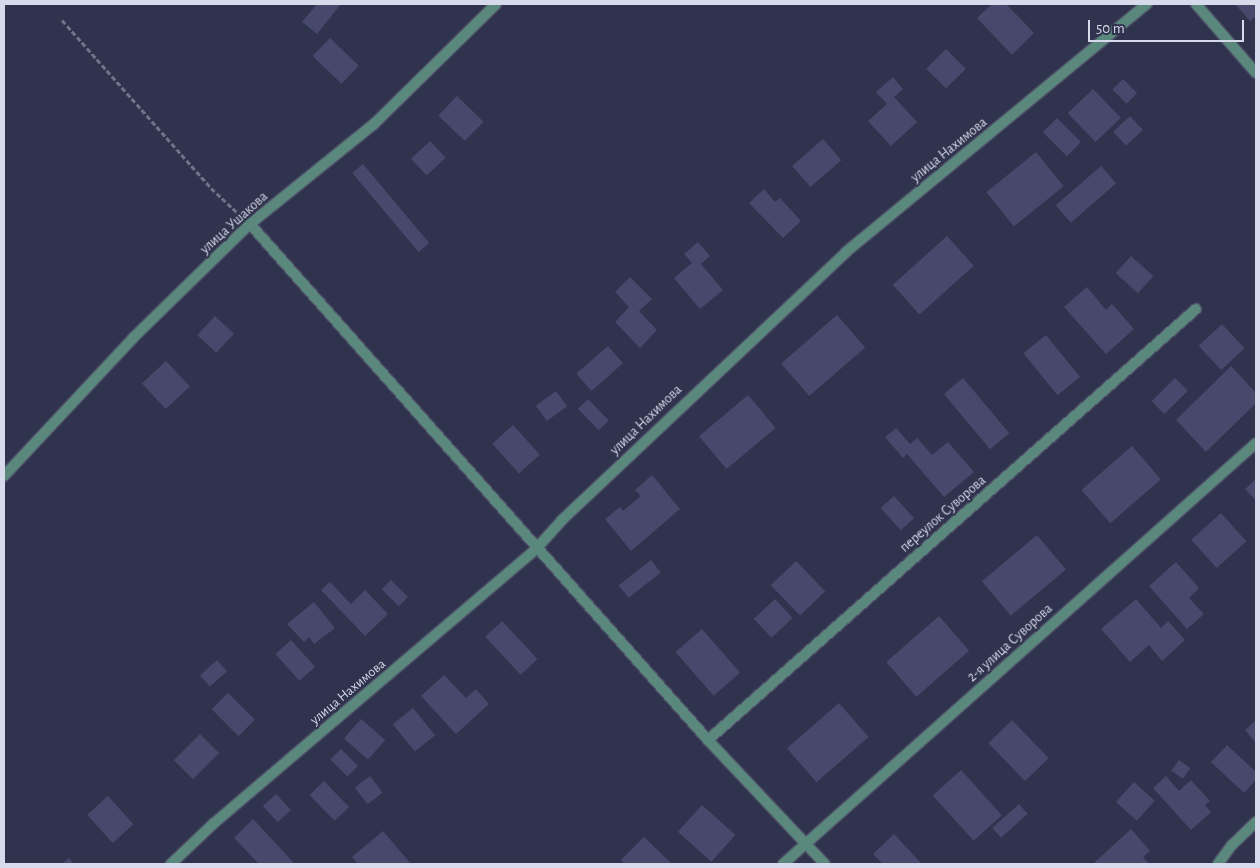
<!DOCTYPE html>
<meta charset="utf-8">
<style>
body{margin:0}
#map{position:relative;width:1260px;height:868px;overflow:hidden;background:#30334d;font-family:"Alegreya Sans",sans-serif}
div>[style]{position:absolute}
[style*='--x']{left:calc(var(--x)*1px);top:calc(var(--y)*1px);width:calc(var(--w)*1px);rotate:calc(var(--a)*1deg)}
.building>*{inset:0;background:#46496c;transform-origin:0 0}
.path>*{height:3px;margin-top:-1.5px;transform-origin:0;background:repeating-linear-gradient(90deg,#6f7288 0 5px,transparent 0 7.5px)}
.roads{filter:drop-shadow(1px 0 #4e5169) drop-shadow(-1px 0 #4e5169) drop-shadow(0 1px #4e5169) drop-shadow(0 -1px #4e5169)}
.minor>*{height:10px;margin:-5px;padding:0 5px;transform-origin:5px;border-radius:5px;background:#5a887d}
span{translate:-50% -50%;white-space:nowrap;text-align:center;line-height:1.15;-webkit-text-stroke:4.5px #30334d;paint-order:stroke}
.street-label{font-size:14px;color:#d7daea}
.frame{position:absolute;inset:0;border:5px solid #d7daea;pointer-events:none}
.scale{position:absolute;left:1088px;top:20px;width:156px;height:22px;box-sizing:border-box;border:2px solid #d7daea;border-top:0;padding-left:6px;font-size:15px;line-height:18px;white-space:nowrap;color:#d7daea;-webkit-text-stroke:4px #30334d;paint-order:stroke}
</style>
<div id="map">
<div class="building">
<i style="clip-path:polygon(317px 4px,341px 4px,317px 34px,302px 22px)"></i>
<i style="clip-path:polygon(992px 4px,1006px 4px,1034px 33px,1012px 55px,977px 18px)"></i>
<i style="clip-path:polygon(1235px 4px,1256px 4px,1256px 16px,1250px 21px)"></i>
<i style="left:330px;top:38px;width:40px;height:25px;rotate:44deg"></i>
<i style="left:946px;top:49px;width:28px;height:28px;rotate:45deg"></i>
<i style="clip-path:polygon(893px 77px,903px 89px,894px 97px,917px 122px,891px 146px,868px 121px,887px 104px,876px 92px)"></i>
<i style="left:1123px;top:79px;width:20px;height:15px;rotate:45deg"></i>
<i style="left:1093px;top:89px;width:40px;height:35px;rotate:46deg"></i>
<i style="left:457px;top:96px;width:37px;height:27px;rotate:44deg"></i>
<i style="left:1130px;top:116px;width:19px;height:23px;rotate:47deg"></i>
<i style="left:1057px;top:118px;width:34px;height:20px;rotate:45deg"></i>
<i style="left:823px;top:139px;width:28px;height:41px;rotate:49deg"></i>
<i style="left:430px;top:141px;width:23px;height:26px;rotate:47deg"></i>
<i style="left:1036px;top:152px;width:44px;height:64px;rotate:51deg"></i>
<i style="left:363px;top:164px;width:103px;height:14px;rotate:50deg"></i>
<i style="left:1101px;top:166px;width:23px;height:60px;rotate:49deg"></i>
<i style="clip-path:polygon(764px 189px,775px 202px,780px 198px,801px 221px,783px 238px,749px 203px)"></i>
<i style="left:947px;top:236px;width:40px;height:73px;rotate:48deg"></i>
<i style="clip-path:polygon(698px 242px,710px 256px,701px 264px,723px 290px,700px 309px,674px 278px,692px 263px,684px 254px)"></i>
<i style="left:1131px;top:256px;width:30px;height:23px;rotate:42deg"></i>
<i style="clip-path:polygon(630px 277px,652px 299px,639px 311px,657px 330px,640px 348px,615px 322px,629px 307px,615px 292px)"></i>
<i style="clip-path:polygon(1087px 287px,1106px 310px,1112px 304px,1134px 329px,1106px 354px,1064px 307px)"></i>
<i style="left:837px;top:315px;width:43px;height:74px;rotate:49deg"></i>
<i style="left:215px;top:316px;width:26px;height:26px;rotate:43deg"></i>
<i style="left:1222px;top:324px;width:33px;height:32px;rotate:47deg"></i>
<i style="left:1046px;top:335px;width:54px;height:29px;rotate:51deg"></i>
<i style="left:608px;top:346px;width:23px;height:42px;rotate:49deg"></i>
<i style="left:166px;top:361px;width:35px;height:33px;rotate:47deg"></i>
<i style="clip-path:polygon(1231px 366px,1256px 393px,1256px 403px,1206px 452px,1176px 420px)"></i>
<i style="left:963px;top:378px;width:72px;height:25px;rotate:50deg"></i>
<i style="left:1175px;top:378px;width:18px;height:33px;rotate:45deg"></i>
<i style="left:556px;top:391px;width:19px;height:25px;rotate:54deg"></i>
<i style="left:748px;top:395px;width:43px;height:64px;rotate:50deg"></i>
<i style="left:588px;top:399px;width:30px;height:14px;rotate:46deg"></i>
<i style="left:513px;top:425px;width:40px;height:28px;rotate:48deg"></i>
<i style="clip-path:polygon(896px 428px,910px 444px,917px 438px,932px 455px,948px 442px,974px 472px,944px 497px,907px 454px,903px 458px,885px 437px)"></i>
<i style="left:1132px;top:446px;width:44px;height:67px;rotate:49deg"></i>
<i style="clip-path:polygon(652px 475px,680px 509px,631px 551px,605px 519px,620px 507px,623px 511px,641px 496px,635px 490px)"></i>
<i style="clip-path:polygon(1256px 479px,1256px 501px,1245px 489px)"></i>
<i style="left:894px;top:496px;width:30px;height:18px;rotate:48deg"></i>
<i style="left:1221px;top:513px;width:38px;height:40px;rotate:48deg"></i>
<i style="left:1037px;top:535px;width:45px;height:72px;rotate:50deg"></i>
<i style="left:651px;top:560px;width:16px;height:41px;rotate:52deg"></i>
<i style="left:796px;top:561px;width:42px;height:35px;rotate:46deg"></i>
<i style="clip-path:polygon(1176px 562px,1199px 588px,1189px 598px,1204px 614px,1187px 629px,1149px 586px)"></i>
<i style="left:391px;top:580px;width:24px;height:13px;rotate:45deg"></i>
<i style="clip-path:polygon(330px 582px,351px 604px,365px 590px,388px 614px,365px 636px,321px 590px)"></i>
<i style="left:775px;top:599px;width:26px;height:29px;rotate:47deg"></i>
<i style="clip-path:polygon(1136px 599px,1161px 628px,1168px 621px,1185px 640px,1162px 661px,1149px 645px,1130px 662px,1101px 629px)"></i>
<i style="clip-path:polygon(314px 602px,335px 628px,314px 644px,309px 637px,304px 642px,287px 624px)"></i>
<i style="left:939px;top:616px;width:46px;height:70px;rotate:49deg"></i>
<i style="left:502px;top:621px;width:52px;height:23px;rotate:47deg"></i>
<i style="left:702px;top:629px;width:58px;height:35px;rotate:49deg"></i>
<i style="left:291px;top:640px;width:36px;height:21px;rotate:48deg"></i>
<i style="left:217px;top:660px;width:15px;height:23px;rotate:48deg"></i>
<i style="clip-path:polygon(444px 675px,466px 698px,476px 689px,489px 704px,456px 734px,421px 696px)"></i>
<i style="left:228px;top:693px;width:38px;height:23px;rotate:45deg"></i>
<i style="left:839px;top:703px;width:45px;height:69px;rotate:49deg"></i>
<i style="left:413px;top:708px;width:35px;height:26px;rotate:51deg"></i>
<i style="left:361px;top:719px;width:32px;height:26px;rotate:41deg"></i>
<i style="left:1012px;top:720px;width:53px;height:33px;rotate:46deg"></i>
<i style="clip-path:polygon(1256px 720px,1256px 743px,1245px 730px)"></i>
<i style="left:200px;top:734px;width:27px;height:37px;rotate:45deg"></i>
<i style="clip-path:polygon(1227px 745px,1256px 772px,1256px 780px,1244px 793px,1211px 762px)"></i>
<i style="left:341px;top:749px;width:24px;height:15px;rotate:45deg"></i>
<i style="left:1179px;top:760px;width:14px;height:13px;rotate:36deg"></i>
<i style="left:961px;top:770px;width:61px;height:38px;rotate:48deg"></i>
<i style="left:370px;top:776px;width:21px;height:19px;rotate:53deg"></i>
<i style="clip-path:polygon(1166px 776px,1179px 791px,1191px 780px,1210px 801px,1205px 805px,1211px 812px,1191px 830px,1153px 788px)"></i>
<i style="left:324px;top:781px;width:36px;height:20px;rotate:46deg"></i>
<i style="left:1134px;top:782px;width:28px;height:27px;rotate:42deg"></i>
<i style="left:276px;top:794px;width:22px;height:18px;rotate:47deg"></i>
<i style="left:108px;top:796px;width:38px;height:28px;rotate:48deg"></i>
<i style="left:1019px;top:804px;width:13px;height:36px;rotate:48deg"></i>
<i style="left:702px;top:805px;width:45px;height:36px;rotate:42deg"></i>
<i style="clip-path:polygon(253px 819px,295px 864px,259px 864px,234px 838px)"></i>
<i style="clip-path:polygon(1131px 829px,1150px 851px,1143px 857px,1149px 864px,1095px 864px,1094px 863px)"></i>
<i style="clip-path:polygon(383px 831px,411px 864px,358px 864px,352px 857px)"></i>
<i style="clip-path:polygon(894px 834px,922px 864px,883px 864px,873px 854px)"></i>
<i style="clip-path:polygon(644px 837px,672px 864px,625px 864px,621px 860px)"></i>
<i style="clip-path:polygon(69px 858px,74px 864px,62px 864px)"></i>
</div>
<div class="path">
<i style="--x:62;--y:20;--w:225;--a:48.4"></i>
<i style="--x:211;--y:188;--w:40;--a:43"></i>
</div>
<div class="roads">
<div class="minor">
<i style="--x:1196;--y:4;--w:91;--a:49"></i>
<i style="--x:250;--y:224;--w:690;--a:48.41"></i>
<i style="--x:708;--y:740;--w:170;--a:46.7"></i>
<i style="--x:4;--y:476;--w:189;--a:-46.9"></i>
<i style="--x:133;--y:338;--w:163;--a:-44.3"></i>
<i style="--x:250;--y:224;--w:159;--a:-38.9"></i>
<i style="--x:374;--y:124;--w:171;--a:-44.5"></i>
<i style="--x:708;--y:740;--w:651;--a:-41.45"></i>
<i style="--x:171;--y:864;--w:58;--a:-43.6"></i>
<i style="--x:213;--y:824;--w:424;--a:-40.4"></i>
<i style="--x:536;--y:549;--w:39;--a:-48"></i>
<i style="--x:562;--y:520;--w:390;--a:-43.3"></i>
<i style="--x:846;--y:252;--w:390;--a:-39.5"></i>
<i style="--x:783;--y:864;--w:633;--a:-41.67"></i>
<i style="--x:1218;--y:864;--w:24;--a:-54"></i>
<i style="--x:1232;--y:845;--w:33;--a:-44"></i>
</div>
</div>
<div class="street-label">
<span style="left:949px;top:150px;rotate:-39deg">улица Нахимова</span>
<span style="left:234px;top:223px;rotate:-42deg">улица Ушакова</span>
<span style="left:646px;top:420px;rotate:-44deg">улица Нахимова</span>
<span style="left:943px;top:514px;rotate:-41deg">переулок Суворова</span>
<span style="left:1010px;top:643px;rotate:-42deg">2-я улица Суворова</span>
<span style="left:348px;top:692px;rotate:-40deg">улица Нахимова</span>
</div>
<div class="frame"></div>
<div class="scale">50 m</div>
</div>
